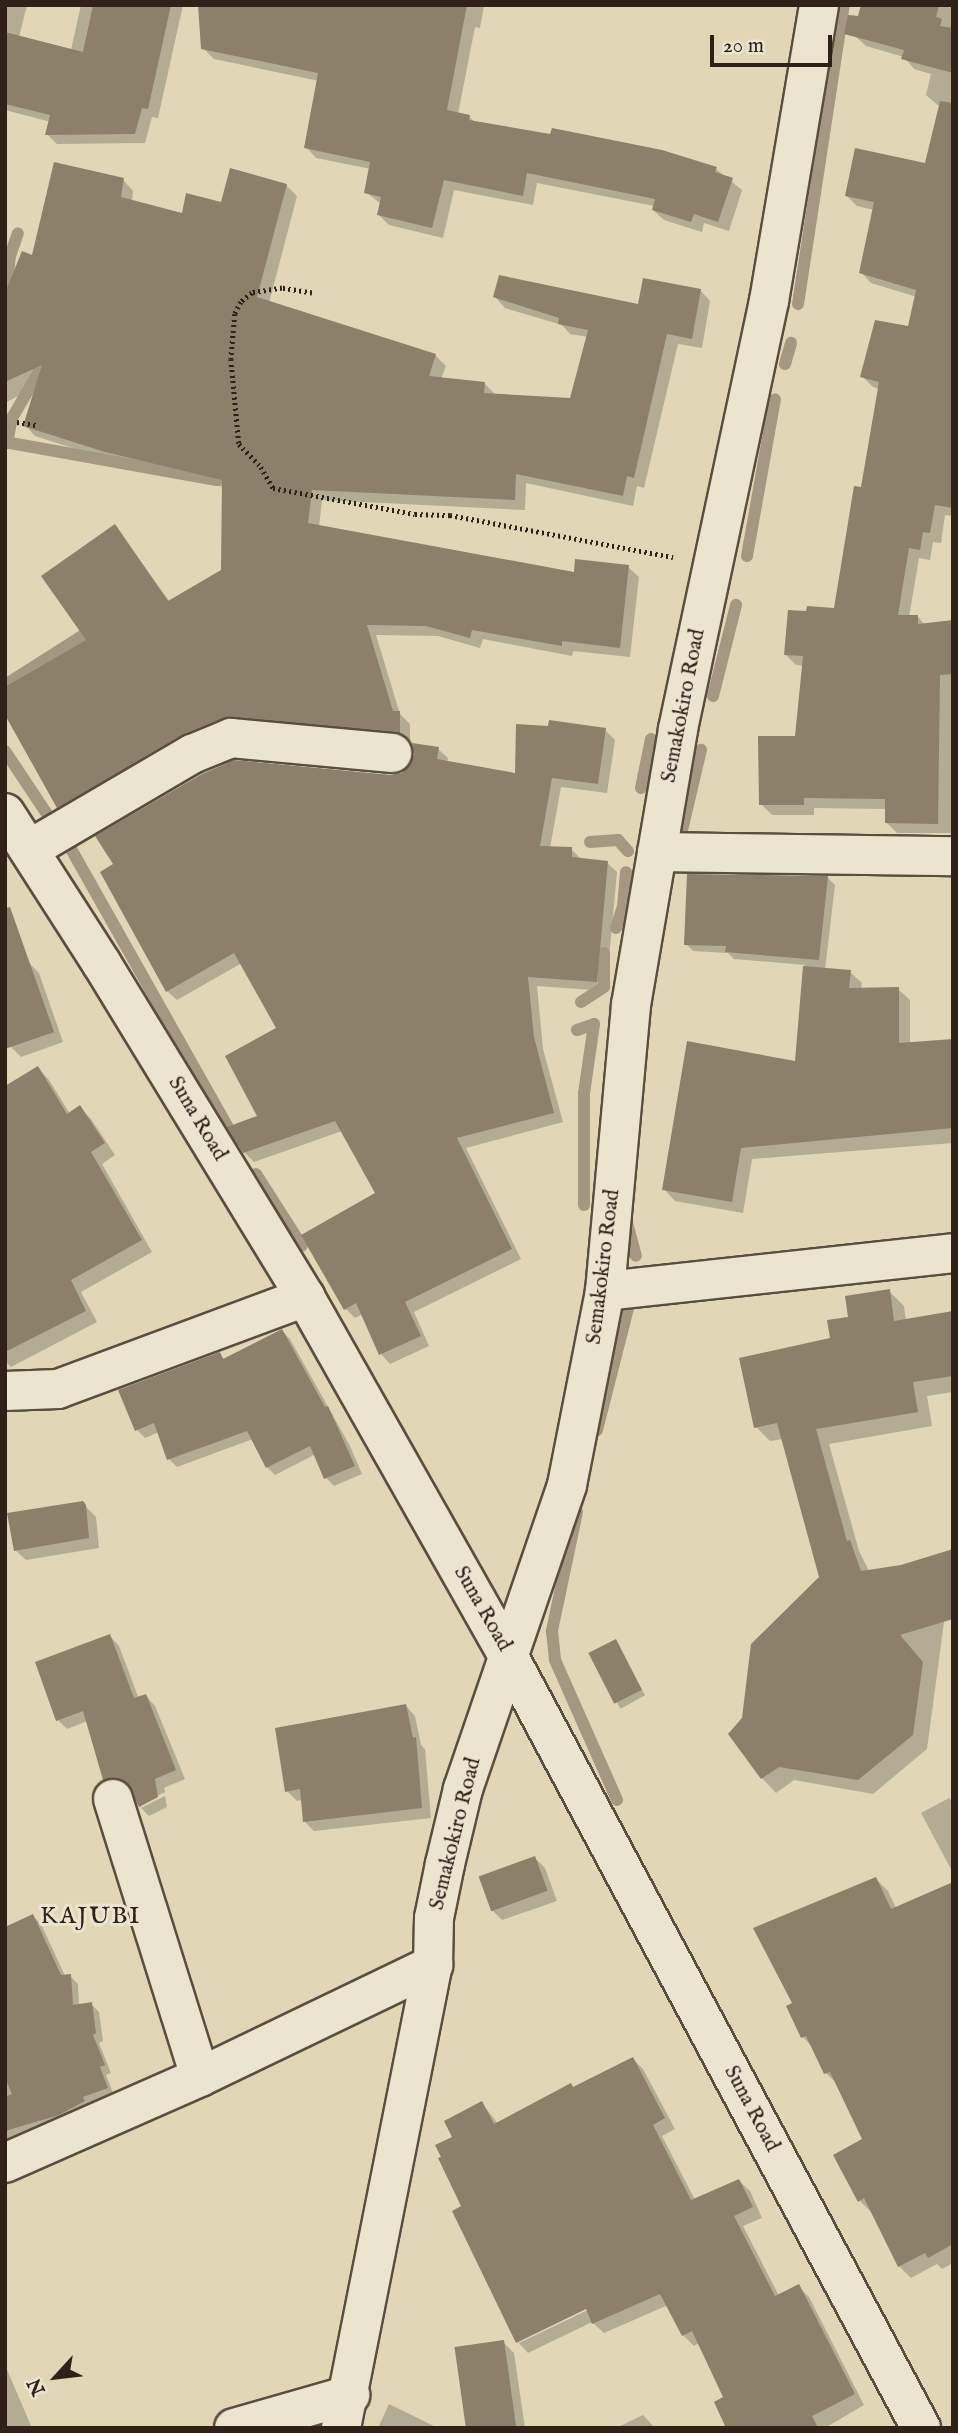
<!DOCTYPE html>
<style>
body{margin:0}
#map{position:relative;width:958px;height:2433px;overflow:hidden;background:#e0d7b7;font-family:"IM FELL English",serif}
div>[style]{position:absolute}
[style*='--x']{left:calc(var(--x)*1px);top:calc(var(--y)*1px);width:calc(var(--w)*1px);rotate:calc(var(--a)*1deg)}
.shadow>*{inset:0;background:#0003;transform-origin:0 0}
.stream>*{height:12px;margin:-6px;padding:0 6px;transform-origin:6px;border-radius:6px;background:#a39981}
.building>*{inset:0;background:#8b806a;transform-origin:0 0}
.path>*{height:4.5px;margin-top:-2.25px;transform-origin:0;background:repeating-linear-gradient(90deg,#2e2117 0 2px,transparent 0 5.5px)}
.roads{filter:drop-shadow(2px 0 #5a4e3f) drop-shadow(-2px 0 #5a4e3f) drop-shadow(0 2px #5a4e3f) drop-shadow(0 -2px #5a4e3f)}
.minor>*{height:38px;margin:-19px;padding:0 19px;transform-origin:19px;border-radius:19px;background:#ebe5d0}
span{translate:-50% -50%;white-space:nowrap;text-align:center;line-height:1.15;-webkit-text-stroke:6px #ebe5d0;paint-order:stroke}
.street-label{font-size:21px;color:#2e2117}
.quarter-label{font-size:24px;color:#2e2117;letter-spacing:2px}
.frame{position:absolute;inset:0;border:7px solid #2e2117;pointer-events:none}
.north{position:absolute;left:21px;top:2342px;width:70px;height:70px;-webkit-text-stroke:5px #ebe5d0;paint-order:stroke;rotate:243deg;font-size:19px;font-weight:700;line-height:28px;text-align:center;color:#2e2117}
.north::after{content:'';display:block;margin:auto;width:24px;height:32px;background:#2e2117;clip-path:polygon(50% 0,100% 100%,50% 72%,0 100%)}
.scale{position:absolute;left:710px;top:35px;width:122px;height:32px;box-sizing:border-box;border:4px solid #2e2117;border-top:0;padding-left:9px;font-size:21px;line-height:24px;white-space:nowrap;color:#2e2117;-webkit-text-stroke:5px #ebe5d0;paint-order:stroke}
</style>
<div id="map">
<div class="shadow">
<i style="clip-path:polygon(5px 5px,27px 5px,19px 37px,71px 50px,81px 5px,183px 5px,158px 118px,152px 117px,145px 143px,57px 144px,47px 134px,51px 122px,5px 110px)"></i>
<i style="clip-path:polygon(200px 5px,484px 5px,480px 28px,475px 27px,458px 114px,469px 116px,475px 123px,661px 152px,716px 169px,742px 190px,729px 231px,704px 223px,702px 232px,664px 220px,653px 210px,654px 206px,537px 183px,533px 205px,454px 190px,443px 238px,389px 225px,379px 215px,381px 204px,366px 192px,371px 169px,316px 158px,306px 147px,319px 81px,214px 59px,203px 48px)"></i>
<i style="clip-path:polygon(863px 5px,953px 5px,953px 516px,945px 515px,941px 543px,933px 542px,930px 560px,919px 558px,909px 617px,917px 616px,925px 625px,953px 621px,953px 833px,897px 833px,886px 822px,887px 809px,814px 808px,814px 815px,772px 815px,761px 804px,797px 738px,804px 666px,796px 665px,785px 654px,808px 613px,835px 610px,863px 489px,879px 389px,873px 387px,862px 376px,909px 328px,917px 297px,871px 283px,861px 272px,874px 210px,857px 206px,846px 195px,926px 165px,940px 107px,926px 95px,931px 74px,914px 69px,904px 57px,866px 46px,855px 36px)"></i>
<i style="clip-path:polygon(123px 180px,133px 191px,132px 202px,183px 215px,286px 185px,297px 196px,269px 303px,435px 355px,446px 366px,441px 379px,484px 383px,495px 394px,571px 400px,588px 337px,570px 334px,562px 325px,505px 308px,495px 297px,640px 306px,700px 290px,710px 301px,702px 348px,678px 344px,644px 488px,637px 486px,633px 506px,526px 483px,525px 510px,322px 500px,319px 527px,576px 574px,628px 567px,639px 577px,630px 657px,573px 651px,572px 656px,483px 639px,480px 648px,438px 636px,376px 635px,400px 714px,410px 724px,410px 743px,235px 727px,69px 817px,58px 807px,89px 641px,115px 526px,170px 602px,223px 571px,223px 487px,116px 462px,35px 436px,25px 425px,37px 386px,5px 403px,5px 298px,33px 257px)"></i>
<i style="clip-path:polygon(605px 730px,615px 740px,607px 793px,561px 787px,550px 848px,571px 849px,581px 859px,607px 863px,617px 872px,606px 991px,537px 986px,543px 1049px,563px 1122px,466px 1148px,521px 1259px,414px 1312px,429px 1346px,390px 1364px,381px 1354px,363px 1314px,355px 1318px,345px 1308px,377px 1194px,342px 1131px,254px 1162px,244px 1152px,260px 1116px,278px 1028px,242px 963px,177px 1000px,167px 991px,391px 777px,403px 774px,438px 749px,448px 758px,447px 763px,517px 775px)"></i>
<i style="clip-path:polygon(828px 878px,835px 885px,825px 970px,850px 972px,862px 983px,861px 989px,898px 989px,910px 1000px,910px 1044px,953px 1040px,953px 1143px,752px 1159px,743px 1213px,675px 1201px,664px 1189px,797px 1063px,805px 965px,734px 959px,728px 953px,693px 951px,686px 944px)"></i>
<i style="clip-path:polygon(28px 962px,39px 973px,63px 1042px,21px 1057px,11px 1047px)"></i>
<i style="clip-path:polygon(38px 1068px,49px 1080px,70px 1114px,80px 1108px,91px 1119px,115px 1155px,102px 1164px,152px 1252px,81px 1292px,97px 1322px,11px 1367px,5px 1361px,5px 1088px)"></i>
<i style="clip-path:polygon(889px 1291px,904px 1306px,906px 1321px,953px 1312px,953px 1392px,927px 1396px,932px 1426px,829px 1444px,859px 1551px,869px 1571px,901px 1566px,951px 1570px,927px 1749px,873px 1794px,794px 1780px,776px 1793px,762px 1778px,743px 1719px,821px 1577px,783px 1439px,770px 1441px,756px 1427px,850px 1318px)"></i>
<i style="clip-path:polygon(282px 1331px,290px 1339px,350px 1446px,362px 1474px,334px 1486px,326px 1478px,316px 1454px,275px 1475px,267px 1467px,253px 1439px,177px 1467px,169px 1459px,159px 1432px,145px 1438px,137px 1430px,220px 1354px,225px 1360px)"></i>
<i style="clip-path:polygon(82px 1503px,96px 1517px,99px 1548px,26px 1560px,15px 1550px)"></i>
<i style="clip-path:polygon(110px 1636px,119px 1646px,139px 1699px,146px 1696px,155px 1706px,185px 1779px,164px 1788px,165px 1792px,141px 1804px,141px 1808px,132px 1788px,114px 1789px,104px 1779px,88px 1721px,67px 1729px,58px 1720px)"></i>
<i style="left:615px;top:1641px;width:62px;height:28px;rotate:61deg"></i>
<i style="clip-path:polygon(406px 1706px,415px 1716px,421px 1745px,425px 1749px,431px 1818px,314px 1831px,304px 1821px,303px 1800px,297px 1801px,287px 1791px)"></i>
<i style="clip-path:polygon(165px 1796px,167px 1807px,149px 1816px,141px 1808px)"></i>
<i style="clip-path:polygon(949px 1798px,953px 1802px,953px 1873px,921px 1813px)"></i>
<i style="clip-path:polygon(535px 1858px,545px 1868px,557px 1901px,502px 1920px,492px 1910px)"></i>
<i style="clip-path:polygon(876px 1879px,888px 1891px,896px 1908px,953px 1884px,953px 2263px,942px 2269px,937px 2264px,911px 2278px,899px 2266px,872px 2213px,860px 2201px,864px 2140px,838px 2085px,826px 2073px,814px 2049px,803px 2037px,795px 2004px)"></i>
<i style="clip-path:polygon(33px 1916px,41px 1924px,65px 1976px,70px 1976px,78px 1984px,79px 2006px,91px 2004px,99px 2012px,103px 2041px,99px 2043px,111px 2073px,106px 2075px,114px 2095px,5px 2152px,5px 1929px)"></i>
<i style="clip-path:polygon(evenodd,633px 2059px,643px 2069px,675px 2129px,662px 2136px,695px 2200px,739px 2181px,750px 2191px,762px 2218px,743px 2226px,779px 2296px,798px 2286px,809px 2297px,864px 2405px,825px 2428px,728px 2428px,726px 2398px,699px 2343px,694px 2346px,683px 2335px,668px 2305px,604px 2333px,592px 2322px,528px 2353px,518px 2342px,464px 2207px,454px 2137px,482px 2103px,498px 2124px,633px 2059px,593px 2304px,594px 2307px,519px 2343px,519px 2339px,593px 2304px)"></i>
<i style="clip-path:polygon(503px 2342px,514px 2353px,525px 2428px,468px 2428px)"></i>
<i style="clip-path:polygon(5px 2365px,32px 2428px,5px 2428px)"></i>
<i style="clip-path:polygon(389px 2404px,438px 2428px,378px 2428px)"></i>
<i style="clip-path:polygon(643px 2415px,655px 2428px,616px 2428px)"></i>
</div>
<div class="stream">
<i style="--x:13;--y:304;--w:17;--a:-111"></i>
<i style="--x:7;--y:288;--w:32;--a:-85"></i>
<i style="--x:10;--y:256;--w:24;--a:-71"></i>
<i style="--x:798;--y:304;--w:303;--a:-81.3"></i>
<i style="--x:785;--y:364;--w:22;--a:-74"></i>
<i style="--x:5;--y:442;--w:215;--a:10.2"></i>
<i style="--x:7;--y:443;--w:25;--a:-79"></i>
<i style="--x:12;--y:418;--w:56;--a:-59.7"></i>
<i style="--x:40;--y:370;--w:18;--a:-112"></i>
<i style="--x:747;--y:556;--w:159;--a:-79.9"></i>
<i style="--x:5;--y:685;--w:108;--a:-32.5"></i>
<i style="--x:713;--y:696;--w:94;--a:-75.8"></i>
<i style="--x:5;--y:751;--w:76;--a:56.3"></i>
<i style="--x:641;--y:788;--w:50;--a:-78.5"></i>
<i style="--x:66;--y:840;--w:344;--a:60.6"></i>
<i style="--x:590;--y:842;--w:28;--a:-4"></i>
<i style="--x:618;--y:840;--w:15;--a:48"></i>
<i style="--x:678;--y:847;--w:100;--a:-76.7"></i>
<i style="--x:616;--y:928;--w:22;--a:-72"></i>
<i style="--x:623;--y:907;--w:35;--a:-85"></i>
<i style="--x:581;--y:1002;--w:27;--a:-33"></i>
<i style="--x:604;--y:987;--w:34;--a:-90"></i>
<i style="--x:577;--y:1030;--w:18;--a:-19"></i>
<i style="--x:594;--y:1024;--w:70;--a:98.2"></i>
<i style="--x:584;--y:1093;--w:112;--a:90"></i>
<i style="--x:256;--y:1174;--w:85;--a:57.4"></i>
<i style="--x:626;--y:1219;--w:38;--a:75"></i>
<i style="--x:597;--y:1430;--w:137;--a:-75.7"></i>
<i style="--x:631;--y:1297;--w:6;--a:0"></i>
<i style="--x:577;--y:1512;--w:122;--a:101.9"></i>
<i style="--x:552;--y:1631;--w:29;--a:84"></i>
<i style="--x:555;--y:1660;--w:153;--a:66.1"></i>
</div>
<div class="building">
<i style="clip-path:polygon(93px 5px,171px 5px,148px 109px,142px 108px,135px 134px,45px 135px,50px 115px,5px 104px,5px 32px,83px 52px)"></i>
<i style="clip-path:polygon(198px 5px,467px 5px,447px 110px,470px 115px,469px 120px,550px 134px,552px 128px,662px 150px,717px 167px,715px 172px,733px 178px,718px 222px,694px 214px,691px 222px,652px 210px,655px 199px,527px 173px,523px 196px,444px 180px,432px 228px,377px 215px,381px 197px,364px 193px,370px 162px,304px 148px,318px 73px,201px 49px)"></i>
<i style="clip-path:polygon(861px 5px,939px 5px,936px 17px,942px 19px,940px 26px,953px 28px,953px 73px,901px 59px,904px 50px,844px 34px,848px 15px,858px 16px)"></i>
<i style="clip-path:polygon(940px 101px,953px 103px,953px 508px,935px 505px,930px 533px,923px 532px,920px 550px,909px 548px,898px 615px,918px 615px,918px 624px,953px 620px,953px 674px,940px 675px,938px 824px,885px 823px,885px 799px,804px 798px,804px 805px,759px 805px,758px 736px,795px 736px,803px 656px,784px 655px,788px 610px,806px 611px,807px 606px,834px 608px,854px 486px,861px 487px,879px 382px,860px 377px,875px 320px,908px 326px,916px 290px,859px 273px,874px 202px,845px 196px,855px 148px,925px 163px)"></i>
<i style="clip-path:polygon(54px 162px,124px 178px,121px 197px,182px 213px,186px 193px,221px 202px,230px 168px,287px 184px,257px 297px,436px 354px,429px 376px,485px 382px,484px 393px,570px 398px,588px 330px,558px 324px,559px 318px,493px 297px,499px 275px,638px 304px,643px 278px,701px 289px,692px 339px,667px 334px,634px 478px,627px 476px,623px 496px,516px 474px,515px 500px,312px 490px,308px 523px,574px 572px,575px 559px,629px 565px,620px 648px,562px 641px,562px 646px,472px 630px,470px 638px,426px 626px,367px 625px,393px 711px,400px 711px,400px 733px,223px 718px,181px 735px,57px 808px,5px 715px,5px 687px,86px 640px,41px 576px,115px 524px,168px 601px,221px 570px,222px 480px,105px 452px,23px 426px,42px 365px,5px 382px,5px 293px,22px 251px,32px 255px)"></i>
<i style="clip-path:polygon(549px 720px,606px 728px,598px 784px,552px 778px,540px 846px,572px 847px,572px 857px,608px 861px,597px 982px,528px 977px,534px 1037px,554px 1113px,457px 1138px,512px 1249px,405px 1302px,421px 1336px,379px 1355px,356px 1303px,344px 1310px,301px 1235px,375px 1193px,335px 1121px,243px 1153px,227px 1127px,257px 1116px,225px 1056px,276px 1028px,234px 953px,166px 992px,100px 872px,113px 864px,95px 836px,202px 774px,234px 760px,391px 775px,402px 773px,410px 765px,414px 754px,412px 743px,439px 747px,437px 759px,515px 773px,516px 724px,548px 726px)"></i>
<i style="clip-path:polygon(687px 874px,828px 876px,819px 960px,725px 952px,726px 946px,684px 945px)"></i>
<i style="clip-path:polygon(10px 907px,54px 1032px,5px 1049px,5px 908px)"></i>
<i style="clip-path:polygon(803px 966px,851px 970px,849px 988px,899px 987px,899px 1043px,953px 1039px,953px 1128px,741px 1148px,732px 1202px,662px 1190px,687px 1041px,795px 1061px)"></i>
<i style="clip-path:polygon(38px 1066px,67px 1114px,80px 1105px,105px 1143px,91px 1152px,142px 1240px,71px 1280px,86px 1311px,5px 1352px,5px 1086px)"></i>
<i style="clip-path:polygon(890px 1289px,894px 1321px,953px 1311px,953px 1376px,913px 1382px,918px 1412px,816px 1429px,847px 1541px,850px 1540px,861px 1571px,901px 1565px,953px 1549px,953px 1619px,900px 1635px,923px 1662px,913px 1735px,858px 1780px,779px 1767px,761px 1779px,728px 1734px,742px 1718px,751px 1644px,819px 1577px,777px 1423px,754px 1428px,739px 1358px,830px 1338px,827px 1320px,848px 1317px,845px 1296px)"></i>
<i style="clip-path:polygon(282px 1329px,325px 1407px,328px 1406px,355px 1466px,324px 1479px,310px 1446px,266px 1468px,247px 1431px,167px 1460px,154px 1423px,135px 1431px,118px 1390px,220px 1352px,223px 1359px)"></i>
<i style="clip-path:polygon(83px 1501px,86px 1505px,89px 1538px,14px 1551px,7px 1513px)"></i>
<i style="clip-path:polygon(110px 1634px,134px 1698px,146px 1694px,176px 1770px,155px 1779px,158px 1797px,139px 1807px,127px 1783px,117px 1778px,103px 1780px,83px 1711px,56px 1721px,35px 1662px)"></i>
<i style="left:616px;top:1639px;width:57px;height:31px;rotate:63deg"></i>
<i style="clip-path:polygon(406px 1704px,413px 1738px,416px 1737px,422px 1808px,303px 1822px,300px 1789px,285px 1792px,275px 1728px)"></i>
<i style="left:535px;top:1856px;width:37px;height:60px;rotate:70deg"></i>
<i style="clip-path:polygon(876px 1877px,891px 1909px,953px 1882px,953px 2244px,928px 2258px,925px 2253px,898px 2267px,864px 2198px,858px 2202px,833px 2155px,862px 2139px,830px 2072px,824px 2074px,806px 2036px,801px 2038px,786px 2006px,792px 2003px,753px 1928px)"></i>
<i style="clip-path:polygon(33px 1914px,61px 1975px,71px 1974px,73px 2005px,92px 2002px,96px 2033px,93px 2035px,105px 2065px,100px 2067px,108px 2088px,83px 2097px,85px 2101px,59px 2115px,5px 2131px,5px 2097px,12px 2094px,5px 2078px,5px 1927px)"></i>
<i style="clip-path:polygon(633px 2057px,665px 2118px,653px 2125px,691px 2200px,739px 2179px,753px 2207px,734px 2216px,775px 2296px,799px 2284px,855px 2394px,812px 2416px,818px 2428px,726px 2428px,714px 2402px,723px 2397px,692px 2331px,682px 2336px,660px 2294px,592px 2324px,586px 2309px,516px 2343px,452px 2211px,461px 2206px,438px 2158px,441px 2157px,435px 2145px,452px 2137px,444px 2121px,482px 2101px,494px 2124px,571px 2083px,573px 2087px)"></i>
<i style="left:504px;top:2340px;width:89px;height:50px;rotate:82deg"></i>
</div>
<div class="path">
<i style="--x:312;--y:293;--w:30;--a:-171"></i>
<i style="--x:282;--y:288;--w:30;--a:171"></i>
<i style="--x:252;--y:293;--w:14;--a:141"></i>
<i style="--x:241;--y:302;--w:13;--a:117"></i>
<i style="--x:235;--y:314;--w:45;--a:95.1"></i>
<i style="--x:231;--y:359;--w:85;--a:84.6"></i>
<i style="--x:239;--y:444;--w:32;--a:46"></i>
<i style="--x:261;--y:467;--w:24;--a:60"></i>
<i style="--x:273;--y:488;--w:144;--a:10.4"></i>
<i style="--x:415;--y:514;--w:35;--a:2"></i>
<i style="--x:450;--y:515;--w:227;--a:10.7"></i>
<i style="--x:17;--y:422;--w:19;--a:9"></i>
</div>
<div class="roads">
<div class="minor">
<i style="--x:5;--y:813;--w:179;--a:57.3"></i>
<i style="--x:102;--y:964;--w:390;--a:58.6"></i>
<i style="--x:305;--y:1297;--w:414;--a:60.5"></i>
<i style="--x:509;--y:1657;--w:874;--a:61.88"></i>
<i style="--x:30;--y:849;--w:188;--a:-30.4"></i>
<i style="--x:192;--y:754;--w:42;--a:-22.3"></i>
<i style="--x:231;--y:738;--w:162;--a:5.3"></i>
<i style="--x:657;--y:852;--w:296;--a:0.8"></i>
<i style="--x:605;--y:1291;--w:350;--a:-6.2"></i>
<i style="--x:5;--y:1391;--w:53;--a:-2.2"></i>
<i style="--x:58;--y:1389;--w:264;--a:-20.4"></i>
<i style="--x:113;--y:1799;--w:291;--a:72.6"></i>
<i style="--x:5;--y:2163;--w:213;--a:-23.8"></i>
<i style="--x:200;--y:2077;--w:259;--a:-25.7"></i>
<i style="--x:234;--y:2428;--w:121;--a:-15.9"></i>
<i style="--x:341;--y:2428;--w:472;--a:-78.8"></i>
<i style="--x:433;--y:1965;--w:47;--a:-88.8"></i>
<i style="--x:434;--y:1918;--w:55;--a:-78.5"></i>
<i style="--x:445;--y:1864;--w:77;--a:-76.5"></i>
<i style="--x:463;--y:1789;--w:321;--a:-71.1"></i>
<i style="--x:567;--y:1485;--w:198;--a:-78.9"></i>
<i style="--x:605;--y:1291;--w:287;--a:-84.8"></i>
<i style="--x:631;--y:1005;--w:280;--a:-80.3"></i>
<i style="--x:678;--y:729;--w:438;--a:-78"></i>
<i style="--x:769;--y:301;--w:300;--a:-80.4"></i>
</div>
</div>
<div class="street-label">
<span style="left:684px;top:706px;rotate:-79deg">Semakokiro Road</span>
<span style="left:197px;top:1119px;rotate:59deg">Suna Road</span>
<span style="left:604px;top:1267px;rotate:-83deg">Semakokiro Road</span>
<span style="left:482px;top:1609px;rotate:60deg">Suna Road</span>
<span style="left:456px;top:1834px;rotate:-76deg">Semakokiro Road</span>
<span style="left:751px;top:2109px;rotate:62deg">Suna Road</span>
</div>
<div class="quarter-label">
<span style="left:91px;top:1917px">KAJUBI</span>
</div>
<div class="frame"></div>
<div class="north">N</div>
<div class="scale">20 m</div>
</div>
